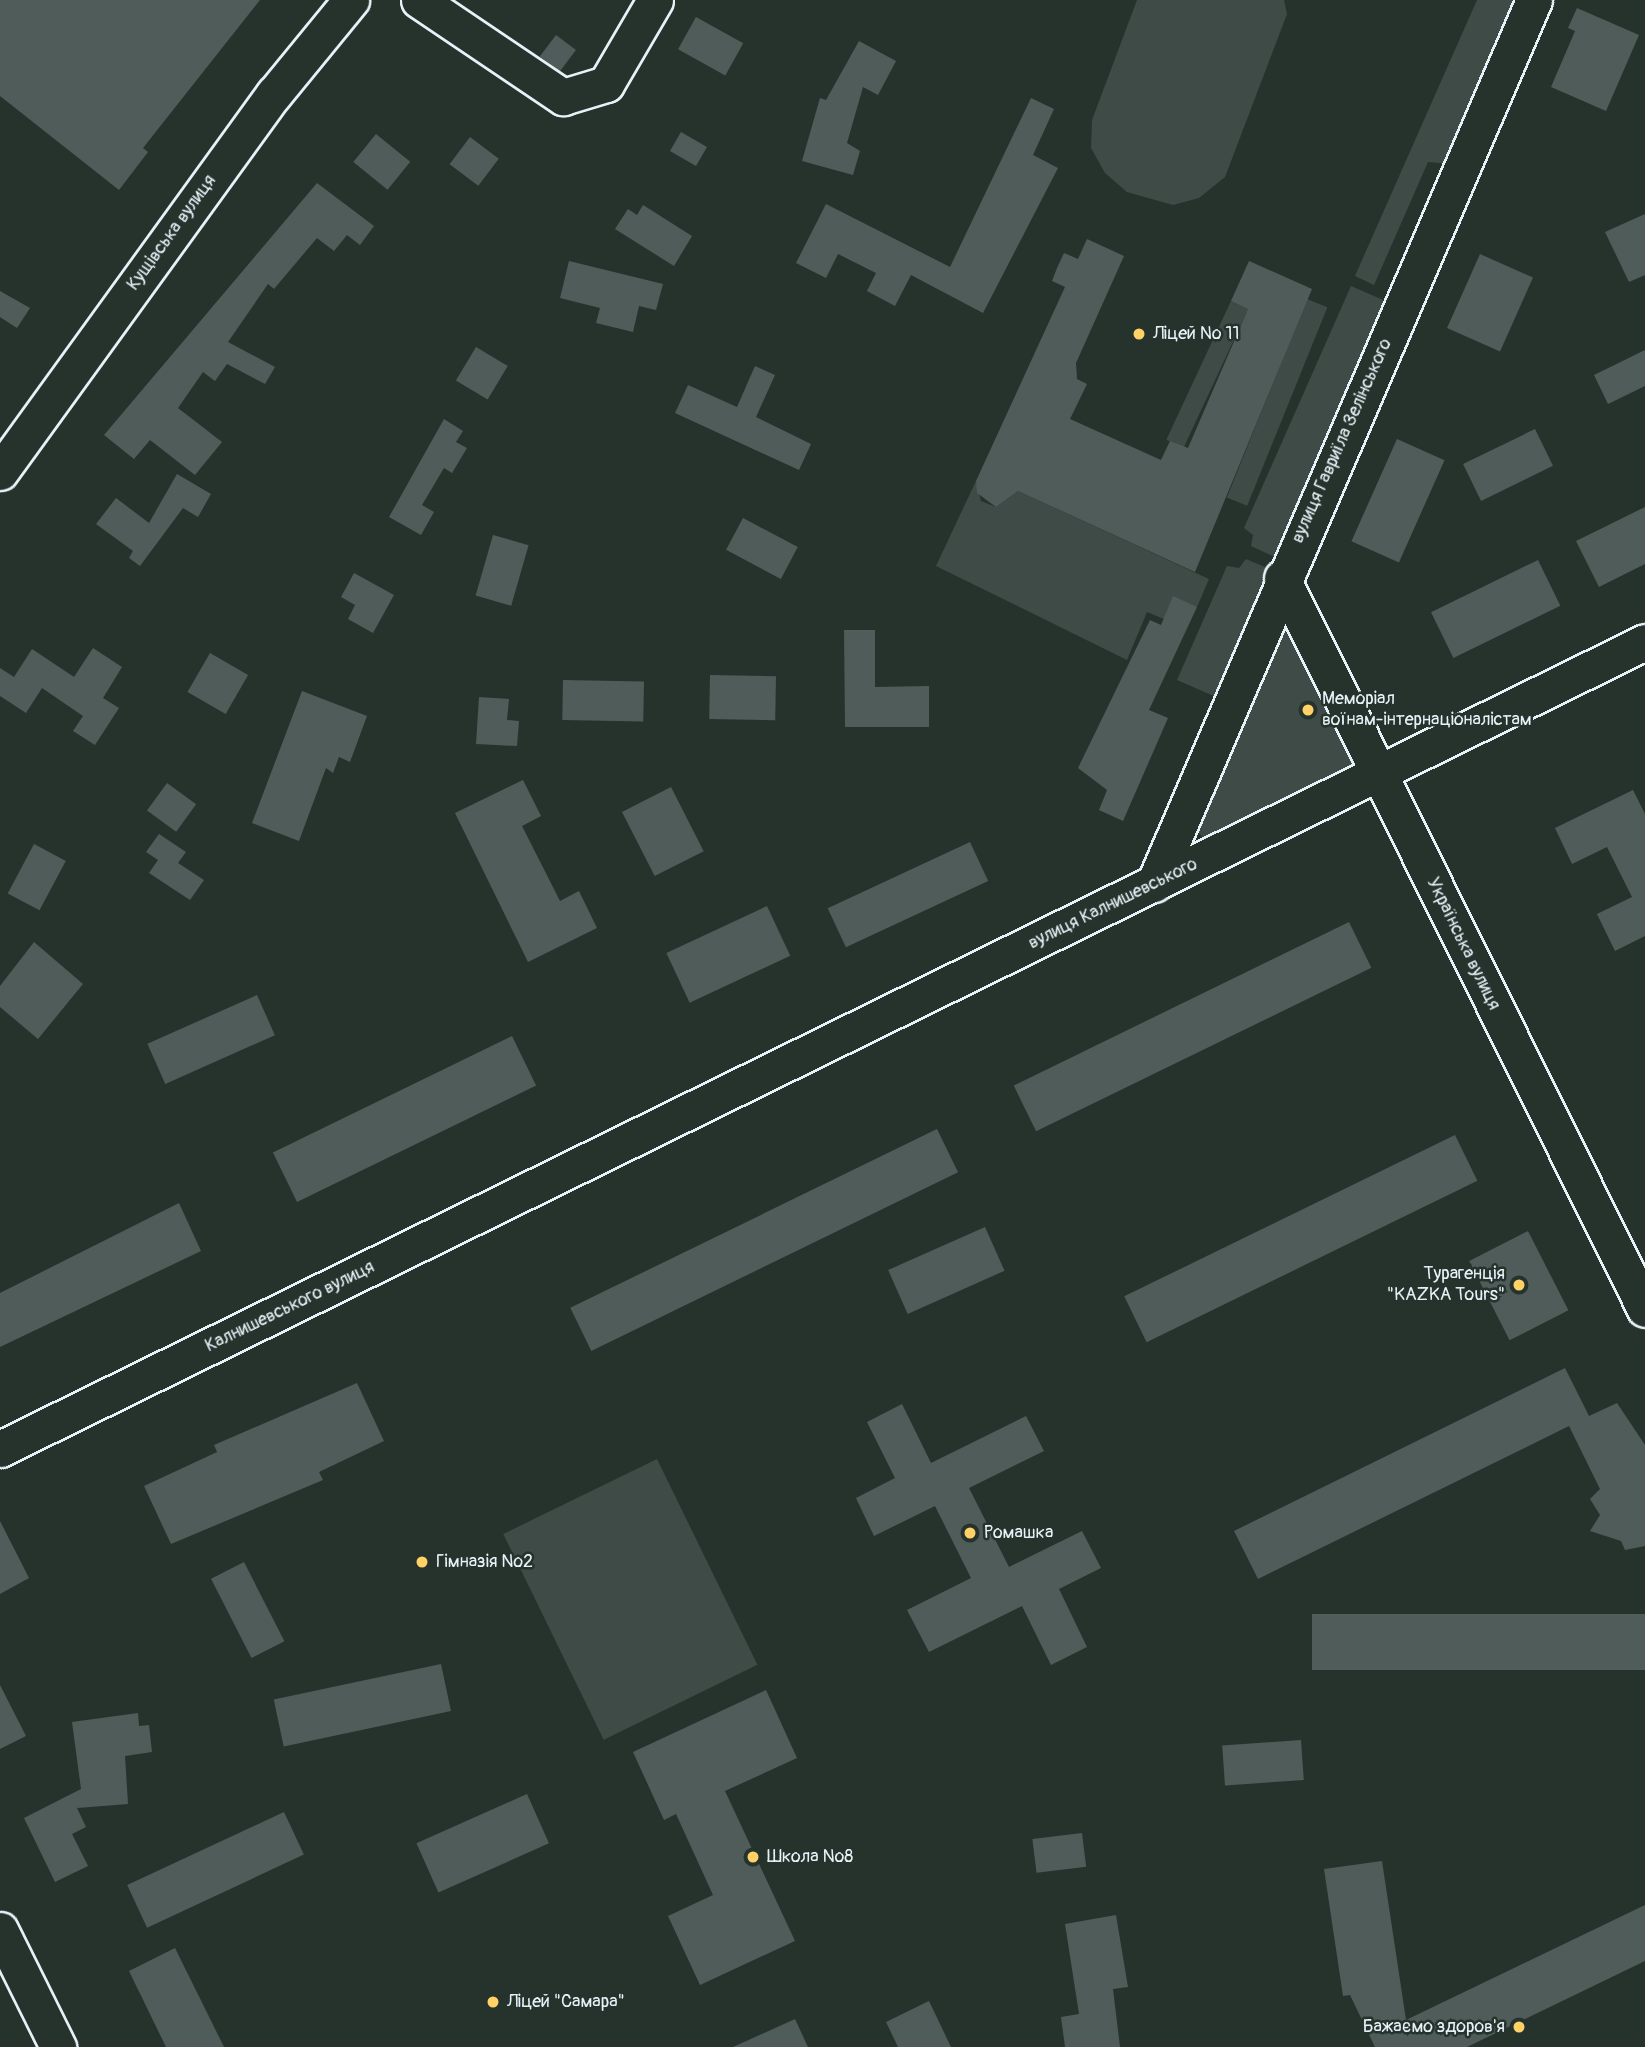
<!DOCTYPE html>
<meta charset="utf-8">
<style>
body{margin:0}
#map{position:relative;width:1645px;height:2047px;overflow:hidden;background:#26332d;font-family:Pangolin,sans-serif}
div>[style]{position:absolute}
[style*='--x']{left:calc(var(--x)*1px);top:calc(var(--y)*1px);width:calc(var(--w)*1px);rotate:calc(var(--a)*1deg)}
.green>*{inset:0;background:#3e4b47;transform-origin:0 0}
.building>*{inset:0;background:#505c59;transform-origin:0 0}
.roads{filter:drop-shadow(2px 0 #e8f1f8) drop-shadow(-2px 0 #e8f1f8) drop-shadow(0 2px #e8f1f8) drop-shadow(0 -2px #e8f1f8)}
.minor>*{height:35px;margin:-17.5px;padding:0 17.5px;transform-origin:17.5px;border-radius:17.5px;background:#26332d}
.dots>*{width:19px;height:19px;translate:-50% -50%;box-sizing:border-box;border:4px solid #26332d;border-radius:50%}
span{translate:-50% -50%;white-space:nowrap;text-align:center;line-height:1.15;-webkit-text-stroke:5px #26332d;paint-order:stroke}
.street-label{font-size:18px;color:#e8f1f8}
.poi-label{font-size:18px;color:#e8f1f8}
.left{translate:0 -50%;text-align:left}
.right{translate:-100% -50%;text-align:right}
</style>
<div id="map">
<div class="green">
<i style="clip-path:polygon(1137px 0,1284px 0,1287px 14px,1225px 177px,1199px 198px,1173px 205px,1127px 192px,1105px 173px,1091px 148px,1092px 120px)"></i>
<i style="clip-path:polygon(1477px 0,1523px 0,1451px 164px,1428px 162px,1374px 285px,1355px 276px)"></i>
<i style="clip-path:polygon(1351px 286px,1390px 303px,1277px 558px,1251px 546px,1253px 535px,1244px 528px)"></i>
<i style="left:1307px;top:299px;width:22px;height:214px;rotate:22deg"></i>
<i style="left:1231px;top:301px;width:19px;height:153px;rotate:25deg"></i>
<i style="clip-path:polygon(976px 481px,981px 501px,996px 507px,1018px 491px,1209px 579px,1197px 607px,1164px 619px,1147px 612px,1127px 660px,936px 566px)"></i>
<i style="clip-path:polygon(1246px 559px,1272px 570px,1216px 697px,1177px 680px,1227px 566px,1239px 568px)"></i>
<i style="clip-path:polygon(1283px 623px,1292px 624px,1356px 765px,1205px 840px,1192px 825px)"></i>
<i style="left:657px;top:1459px;width:229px;height:171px;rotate:64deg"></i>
</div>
<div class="building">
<i style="clip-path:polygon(0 0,260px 0,143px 148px,148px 152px,119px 190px,0 96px)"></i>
<i style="clip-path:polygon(1577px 8px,1639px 35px,1606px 111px,1551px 87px,1575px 31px,1568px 28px)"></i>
<i style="left:696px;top:17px;width:54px;height:37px;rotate:29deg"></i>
<i style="left:556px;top:35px;width:25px;height:27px;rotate:37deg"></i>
<i style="clip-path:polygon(859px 41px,896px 61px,878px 95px,863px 87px,847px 143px,860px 151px,853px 175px,802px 161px,820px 98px,826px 100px)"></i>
<i style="clip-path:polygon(1031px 98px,1054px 109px,1033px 155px,1058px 168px,983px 313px,911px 275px,895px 306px,867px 291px,876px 273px,838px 254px,826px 278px,796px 263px,826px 204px,950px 267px)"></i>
<i style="left:681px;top:132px;width:30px;height:22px;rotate:30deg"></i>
<i style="left:376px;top:134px;width:44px;height:36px;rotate:39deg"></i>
<i style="left:470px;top:137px;width:36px;height:34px;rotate:37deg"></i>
<i style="clip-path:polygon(317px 183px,374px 226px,360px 245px,347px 235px,334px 251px,317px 238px,274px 289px,268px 284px,228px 342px,275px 367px,265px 384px,227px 364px,215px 381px,203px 372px,178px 408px,222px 442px,195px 475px,150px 440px,134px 459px,104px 435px)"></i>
<i style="clip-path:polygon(643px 205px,692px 236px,674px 266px,615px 229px,628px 209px,637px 215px)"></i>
<i style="clip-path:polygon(1645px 214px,1645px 275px,1629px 282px,1605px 232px)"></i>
<i style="clip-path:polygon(1087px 239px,1124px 256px,1076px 363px,1077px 379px,1087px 384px,1070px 419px,1161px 460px,1170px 441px,1188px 448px,1248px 309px,1231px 301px,1249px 261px,1312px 289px,1195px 572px,1018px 491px,996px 507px,977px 493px,976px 481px,1065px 287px,1052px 281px,1057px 268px,1064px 253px,1078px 259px)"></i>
<i style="left:1480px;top:254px;width:58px;height:81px;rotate:24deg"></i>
<i style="clip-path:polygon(569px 261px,663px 284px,656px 310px,639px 306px,633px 332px,596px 323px,600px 308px,560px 298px)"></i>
<i style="clip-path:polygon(0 291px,30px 308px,17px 328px,0 317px)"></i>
<i style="left:476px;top:347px;width:37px;height:39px;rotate:31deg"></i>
<i style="clip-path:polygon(1645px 350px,1645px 386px,1608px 404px,1594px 375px)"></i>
<i style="clip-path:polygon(755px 366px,775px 375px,756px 417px,811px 444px,799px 470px,675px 413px,688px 385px,737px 407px)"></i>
<i style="clip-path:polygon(444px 419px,463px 431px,456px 442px,467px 448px,452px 473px,444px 468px,422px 505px,434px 512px,421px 535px,389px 517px)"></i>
<i style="left:1535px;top:429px;width:41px;height:80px;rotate:64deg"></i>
<i style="left:1397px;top:439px;width:52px;height:112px;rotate:24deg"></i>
<i style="clip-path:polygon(177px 474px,211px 494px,198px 517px,183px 508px,140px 566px,129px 558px,133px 551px,96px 524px,116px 498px,149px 523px)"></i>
<i style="clip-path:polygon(1645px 507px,1645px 564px,1599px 587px,1576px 541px)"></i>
<i style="left:743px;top:518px;width:62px;height:36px;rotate:28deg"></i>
<i style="left:493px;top:535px;width:37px;height:63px;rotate:16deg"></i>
<i style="left:1538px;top:560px;width:51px;height:119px;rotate:64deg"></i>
<i style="clip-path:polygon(354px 573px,394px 595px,373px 633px,348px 619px,355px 605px,341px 597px)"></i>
<i style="clip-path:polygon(1173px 596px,1197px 607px,1149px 710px,1168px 718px,1123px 821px,1099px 810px,1107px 790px,1078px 768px,1150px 620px,1161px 625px)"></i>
<i style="clip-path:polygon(844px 630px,875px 630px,875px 687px,929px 686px,929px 727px,845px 727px)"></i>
<i style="clip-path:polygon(93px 648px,122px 667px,103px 698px,119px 708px,95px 745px,73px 731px,83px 716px,42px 688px,26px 713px,0 696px,0 668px,14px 677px,32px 649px,74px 677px)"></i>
<i style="left:210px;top:653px;width:44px;height:45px;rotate:30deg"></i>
<i style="left:710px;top:675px;width:66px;height:44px;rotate:1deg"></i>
<i style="left:563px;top:680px;width:81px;height:40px;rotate:1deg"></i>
<i style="clip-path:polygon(302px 691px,367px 716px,350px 762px,339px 757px,333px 773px,326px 768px,299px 841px,252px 823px)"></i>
<i style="clip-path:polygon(479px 697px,509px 699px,507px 720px,519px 721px,517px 746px,476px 744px)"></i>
<i style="clip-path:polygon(523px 780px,541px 816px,522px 826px,560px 901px,579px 891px,597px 928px,528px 962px,455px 813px)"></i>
<i style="left:167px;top:783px;width:36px;height:34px;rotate:36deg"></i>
<i style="left:671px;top:787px;width:72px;height:55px;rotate:63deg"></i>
<i style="clip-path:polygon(1633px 790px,1645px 814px,1645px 936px,1615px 951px,1597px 914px,1632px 897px,1607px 847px,1572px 864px,1555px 828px)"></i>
<i style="clip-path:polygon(159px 834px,186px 852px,178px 863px,204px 880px,190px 900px,149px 873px,158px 860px,146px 852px)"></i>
<i style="left:970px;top:842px;width:43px;height:157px;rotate:65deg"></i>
<i style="left:34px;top:844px;width:36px;height:56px;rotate:28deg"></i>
<i style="left:767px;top:906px;width:55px;height:111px;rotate:65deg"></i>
<i style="left:1349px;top:922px;width:51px;height:373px;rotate:64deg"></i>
<i style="clip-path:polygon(34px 942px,83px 984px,38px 1039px,0 1007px,0 986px)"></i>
<i style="left:257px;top:995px;width:44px;height:120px;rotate:66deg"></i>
<i style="left:512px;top:1036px;width:55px;height:266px;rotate:64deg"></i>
<i style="left:937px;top:1129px;width:48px;height:408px;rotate:64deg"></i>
<i style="left:1455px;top:1135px;width:51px;height:368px;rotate:64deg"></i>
<i style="clip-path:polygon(179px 1203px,201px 1251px,0 1347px,0 1293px)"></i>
<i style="left:985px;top:1227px;width:48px;height:106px;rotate:66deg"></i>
<i style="left:1528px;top:1231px;width:89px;height:66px;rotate:63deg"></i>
<i style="clip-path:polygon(1565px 1368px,1589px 1416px,1617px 1403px,1645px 1445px,1645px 1546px,1625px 1550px,1621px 1541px,1590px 1531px,1600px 1515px,1590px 1499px,1600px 1489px,1569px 1426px,1258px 1579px,1234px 1531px)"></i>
<i style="clip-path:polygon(357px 1383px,384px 1441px,319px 1472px,323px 1480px,171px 1544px,144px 1486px,217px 1452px,214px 1445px)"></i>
<i style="clip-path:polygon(902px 1404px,931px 1463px,1026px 1416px,1044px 1451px,969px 1488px,1009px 1567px,1082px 1531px,1101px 1568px,1059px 1589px,1087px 1647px,1051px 1665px,1022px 1606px,929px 1652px,907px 1610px,971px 1578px,935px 1506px,874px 1536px,856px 1498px,895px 1478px,867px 1422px)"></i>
<i style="clip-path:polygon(0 1521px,29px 1578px,0 1594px)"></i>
<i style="left:244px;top:1562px;width:89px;height:37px;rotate:63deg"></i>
<i style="left:1645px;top:1614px;width:56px;height:333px;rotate:90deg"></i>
<i style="left:441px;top:1664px;width:48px;height:171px;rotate:78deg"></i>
<i style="clip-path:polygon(0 1685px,26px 1736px,0 1749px)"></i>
<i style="clip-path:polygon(766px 1690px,797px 1758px,725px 1791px,795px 1941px,700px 1985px,668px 1916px,713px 1895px,676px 1814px,664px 1820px,633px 1752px)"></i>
<i style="clip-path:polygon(138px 1713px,139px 1726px,149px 1725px,152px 1752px,125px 1756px,128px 1804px,77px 1808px,86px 1827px,72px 1834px,88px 1866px,55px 1882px,24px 1818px,81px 1789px,72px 1722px)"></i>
<i style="left:1301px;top:1740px;width:40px;height:79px;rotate:86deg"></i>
<i style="left:527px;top:1794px;width:54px;height:121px;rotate:66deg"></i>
<i style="left:284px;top:1812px;width:47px;height:173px;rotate:65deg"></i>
<i style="left:1082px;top:1833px;width:34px;height:50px;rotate:83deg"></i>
<i style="clip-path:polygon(1382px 1861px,1406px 2020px,1645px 1905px,1645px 1961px,1467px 2047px,1375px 2047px,1350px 1995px,1343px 1996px,1324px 1869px)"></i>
<i style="clip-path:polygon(1116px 1915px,1128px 1987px,1113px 1989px,1120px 2047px,1065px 2047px,1061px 2017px,1079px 2014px,1065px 1924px)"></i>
<i style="clip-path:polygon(175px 1948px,224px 2047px,166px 2047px,129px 1971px)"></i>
<i style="clip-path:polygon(929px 2001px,951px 2047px,898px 2047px,886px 2022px)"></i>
<i style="clip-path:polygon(795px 2019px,808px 2047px,733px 2047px)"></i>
</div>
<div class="roads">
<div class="minor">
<i style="--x:419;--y:0;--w:174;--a:34"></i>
<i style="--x:563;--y:97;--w:45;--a:-16.8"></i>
<i style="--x:606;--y:84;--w:97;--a:-59.7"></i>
<i style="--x:0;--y:472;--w:467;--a:-54.1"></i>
<i style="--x:274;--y:94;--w:122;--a:-50.7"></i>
<i style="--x:1282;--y:578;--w:816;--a:63.59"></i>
<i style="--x:1154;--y:884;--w:962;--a:-66.74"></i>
<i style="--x:0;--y:1449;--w:1832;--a:-26.13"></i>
<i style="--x:0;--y:1930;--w:131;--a:63.6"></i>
</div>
</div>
<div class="dots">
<i style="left:1139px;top:334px;background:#ffd166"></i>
<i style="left:1308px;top:710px;background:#ffd166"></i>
<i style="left:1519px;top:1285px;background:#ffd166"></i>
<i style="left:970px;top:1533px;background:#ffd166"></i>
<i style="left:422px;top:1562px;background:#ffd166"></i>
<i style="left:753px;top:1857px;background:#ffd166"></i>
<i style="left:493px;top:2002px;background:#ffd166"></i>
<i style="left:1519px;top:2027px;background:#ffd166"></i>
</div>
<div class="street-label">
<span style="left:172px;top:233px;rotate:-54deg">Кущівська вулиця</span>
<span style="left:1342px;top:441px;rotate:-66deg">вулиця Гавриїла Зелінського</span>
<span style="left:1113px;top:904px;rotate:-26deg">вулиця Калнишевського</span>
<span style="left:1463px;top:944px;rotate:64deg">Українська вулиця</span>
<span style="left:290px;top:1307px;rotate:-26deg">Калнишевського вулиця</span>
</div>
<div class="poi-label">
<span class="left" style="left:1153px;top:334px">Ліцей № 11</span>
<span class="left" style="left:1322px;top:710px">Меморіал<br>воїнам-інтернаціоналістам</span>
<span class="right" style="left:1505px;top:1285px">Турагенція<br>"KAZKA Tours"</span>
<span class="left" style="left:984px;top:1533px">Ромашка</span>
<span class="left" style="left:436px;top:1562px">Гімназія №2</span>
<span class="left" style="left:767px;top:1857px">Школа №8</span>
<span class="left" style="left:507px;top:2002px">Ліцей "Самара"</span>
<span class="right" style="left:1505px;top:2027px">Бажаємо здоров'я</span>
</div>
</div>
